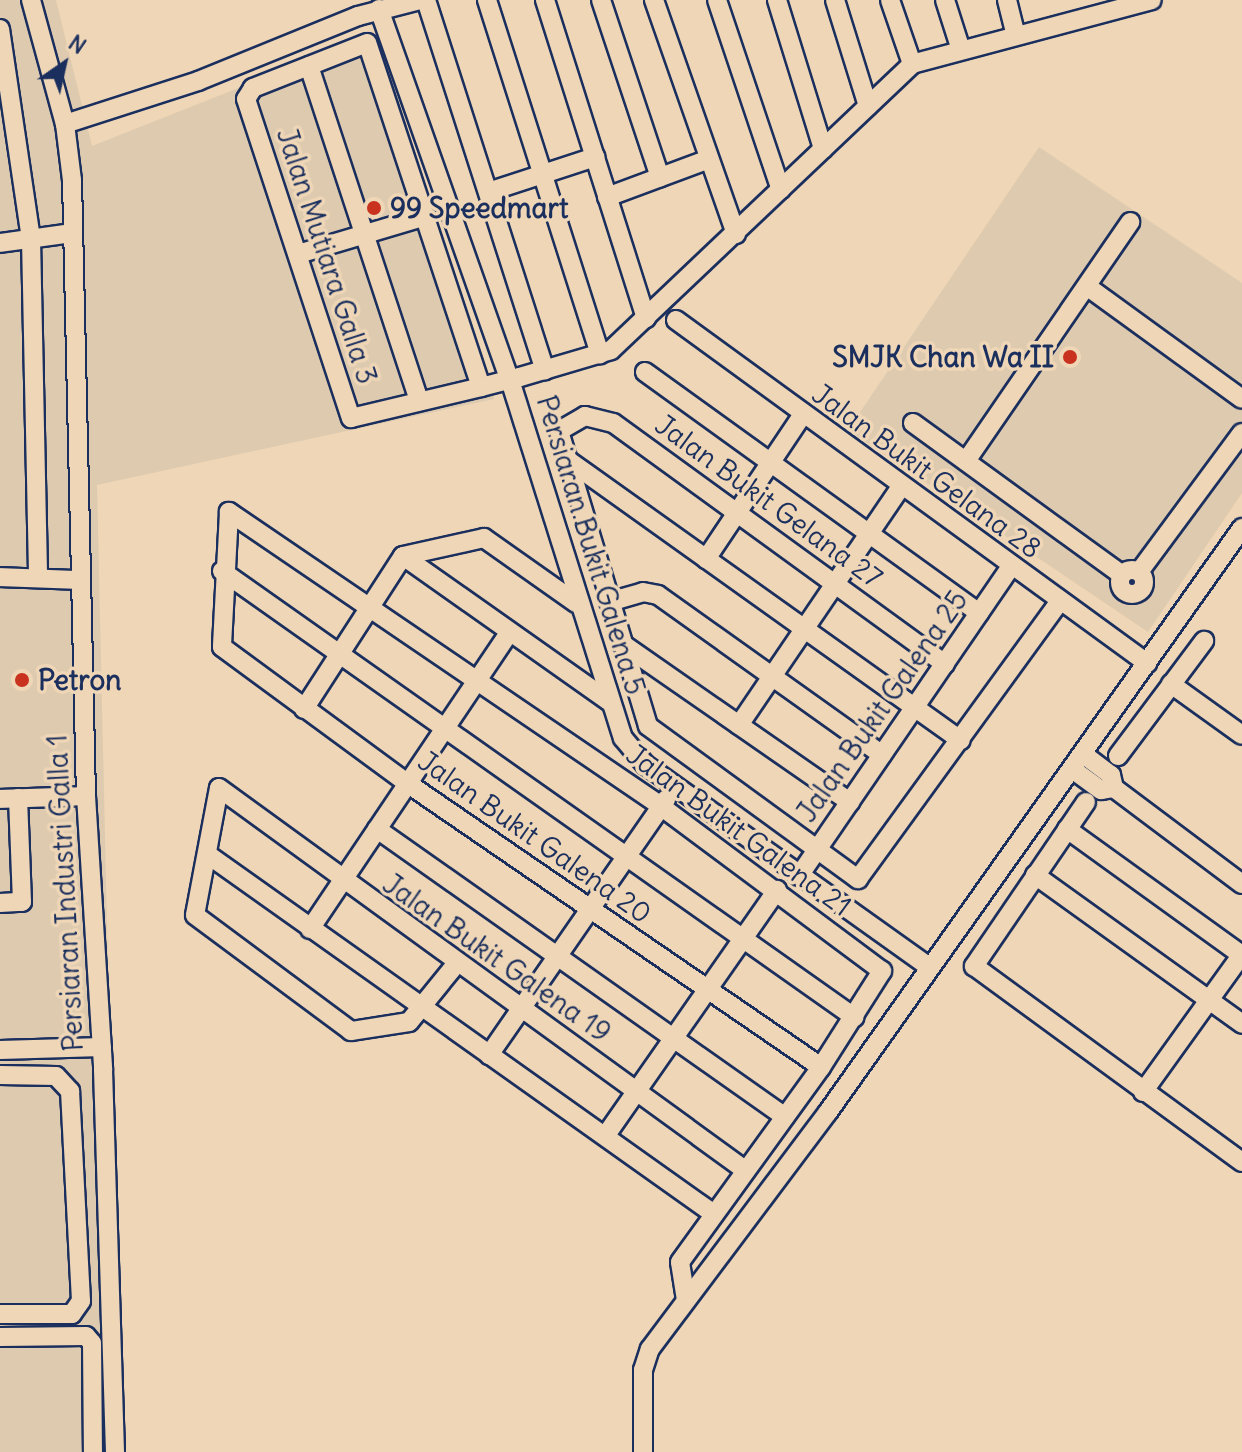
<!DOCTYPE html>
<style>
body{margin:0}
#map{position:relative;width:1242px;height:1452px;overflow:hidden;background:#eed6b6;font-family:Delius,sans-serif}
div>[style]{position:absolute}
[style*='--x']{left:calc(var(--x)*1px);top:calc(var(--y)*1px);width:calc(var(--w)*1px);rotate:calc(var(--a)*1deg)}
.built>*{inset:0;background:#decaaf}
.roads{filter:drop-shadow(2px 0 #1b2f5e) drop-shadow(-2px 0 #1b2f5e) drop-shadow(0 2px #1b2f5e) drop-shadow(0 -2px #1b2f5e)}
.minor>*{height:18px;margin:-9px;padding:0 9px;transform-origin:9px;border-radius:9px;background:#eed6b6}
.minor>.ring{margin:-9px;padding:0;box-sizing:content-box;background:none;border:18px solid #eed6b6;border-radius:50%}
.dots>*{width:22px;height:22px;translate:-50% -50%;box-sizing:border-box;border:4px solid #eed6b6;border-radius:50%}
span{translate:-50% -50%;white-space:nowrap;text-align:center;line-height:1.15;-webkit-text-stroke:7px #eed6b6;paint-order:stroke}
.poi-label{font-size:28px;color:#1b2f5e;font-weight:700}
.left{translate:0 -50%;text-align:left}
.right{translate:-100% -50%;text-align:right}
.street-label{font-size:28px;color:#1b2f5e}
.north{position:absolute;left:24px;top:24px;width:80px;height:80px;-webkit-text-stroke:6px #eed6b6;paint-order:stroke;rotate:34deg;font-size:22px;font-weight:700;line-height:32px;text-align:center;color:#1b2f5e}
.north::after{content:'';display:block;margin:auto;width:28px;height:36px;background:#1b2f5e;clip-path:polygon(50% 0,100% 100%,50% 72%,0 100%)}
</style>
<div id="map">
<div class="built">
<i style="clip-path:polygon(0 0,56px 0,92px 146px,377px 33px,494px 399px,97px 485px,119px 1452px,0 1452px)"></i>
<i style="clip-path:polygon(1039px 147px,1242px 283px,1242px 493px,1148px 632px,848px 430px)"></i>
</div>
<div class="roads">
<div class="minor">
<i style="--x:31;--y:0;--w:129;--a:74.7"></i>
<i style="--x:65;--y:124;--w:56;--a:82.9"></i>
<i style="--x:72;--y:180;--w:616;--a:88.7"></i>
<i style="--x:86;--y:796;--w:275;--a:86.4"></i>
<i style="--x:103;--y:1070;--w:382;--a:88.2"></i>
<i style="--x:426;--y:0;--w:389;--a:72.2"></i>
<i style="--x:487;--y:0;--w:372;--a:72.3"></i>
<i style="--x:545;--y:0;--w:334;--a:72.4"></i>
<i style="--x:601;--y:0;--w:187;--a:71.6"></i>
<i style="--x:654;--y:0;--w:248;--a:70.7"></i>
<i style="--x:717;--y:0;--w:200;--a:71.4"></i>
<i style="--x:777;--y:0;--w:156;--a:72.8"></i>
<i style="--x:835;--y:0;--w:111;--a:72.7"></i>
<i style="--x:890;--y:0;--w:68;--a:71"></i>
<i style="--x:945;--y:0;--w:52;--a:72.3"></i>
<i style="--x:1007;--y:0;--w:36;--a:76"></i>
<i style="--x:379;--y:9;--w:393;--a:70.6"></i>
<i style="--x:510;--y:380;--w:375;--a:72.5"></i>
<i style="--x:623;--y:738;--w:35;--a:50"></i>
<i style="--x:646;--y:765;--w:346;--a:35.5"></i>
<i style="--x:0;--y:29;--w:212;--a:81.6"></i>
<i style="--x:31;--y:239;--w:338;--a:88.8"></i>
<i style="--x:309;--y:66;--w:353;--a:71.8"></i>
<i style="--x:65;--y:124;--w:140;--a:-17.9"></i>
<i style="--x:198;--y:81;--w:173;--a:-22.1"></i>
<i style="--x:358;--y:16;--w:64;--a:-14.5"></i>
<i style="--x:488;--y:192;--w:113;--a:-18.1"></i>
<i style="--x:607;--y:197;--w:109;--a:-20.4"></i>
<i style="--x:0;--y:243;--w:73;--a:-7.9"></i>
<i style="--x:298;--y:254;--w:134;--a:-16.5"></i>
<i style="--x:1088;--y:287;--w:190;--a:36"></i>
<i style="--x:676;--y:320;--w:583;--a:36.06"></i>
<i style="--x:645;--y:372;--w:412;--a:35.8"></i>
<i style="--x:481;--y:387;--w:362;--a:-108.3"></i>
<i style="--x:367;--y:43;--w:123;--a:158.5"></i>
<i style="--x:253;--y:88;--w:13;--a:122"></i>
<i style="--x:246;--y:99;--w:336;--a:71.8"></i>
<i style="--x:351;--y:418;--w:134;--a:-13.4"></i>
<i style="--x:481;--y:387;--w:40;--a:-14.4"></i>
<i style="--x:520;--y:377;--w:95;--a:-16.5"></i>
<i style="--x:611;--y:350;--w:415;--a:-43.5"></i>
<i style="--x:912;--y:64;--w:248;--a:-14.9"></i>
<i style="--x:913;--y:423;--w:258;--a:36"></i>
<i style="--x:565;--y:458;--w:486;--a:35.5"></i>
<i style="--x:966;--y:461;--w:290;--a:-55.5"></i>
<i style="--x:403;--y:556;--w:253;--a:35.2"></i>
<i style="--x:706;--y:559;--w:174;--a:-56.2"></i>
<i class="ring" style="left:1120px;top:570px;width:6px;height:6px"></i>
<i style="--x:222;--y:571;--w:774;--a:35.21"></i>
<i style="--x:1139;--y:572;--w:173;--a:-53.5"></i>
<i style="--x:0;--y:577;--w:79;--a:2.2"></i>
<i style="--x:609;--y:602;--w:35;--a:-16"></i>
<i style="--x:643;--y:592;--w:15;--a:11"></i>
<i style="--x:658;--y:595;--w:275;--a:35.5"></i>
<i style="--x:621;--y:643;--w:279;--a:34.8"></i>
<i style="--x:945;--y:664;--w:410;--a:-144"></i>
<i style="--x:613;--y:423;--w:29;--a:-166"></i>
<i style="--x:585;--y:416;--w:30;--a:150"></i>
<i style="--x:559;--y:431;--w:308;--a:73.2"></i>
<i style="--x:648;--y:726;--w:260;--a:36.1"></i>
<i style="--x:858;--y:879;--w:342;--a:-54"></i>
<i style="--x:1171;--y:684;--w:87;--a:35.7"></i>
<i style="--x:304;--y:709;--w:182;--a:-57.1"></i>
<i style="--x:403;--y:556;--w:83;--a:-12.5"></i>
<i style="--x:484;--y:538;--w:113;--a:35.2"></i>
<i style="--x:739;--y:725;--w:288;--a:-55.8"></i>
<i style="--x:1083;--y:754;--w:35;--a:37"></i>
<i style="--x:1111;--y:775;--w:13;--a:77"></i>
<i style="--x:1118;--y:756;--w:144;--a:-53.2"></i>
<i style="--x:1072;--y:769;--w:36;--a:36"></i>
<i style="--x:1101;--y:790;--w:13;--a:-9"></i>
<i style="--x:1114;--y:788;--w:160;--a:36.9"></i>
<i style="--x:0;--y:799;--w:86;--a:-2"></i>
<i style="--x:1086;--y:802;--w:199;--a:124.3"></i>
<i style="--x:974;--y:966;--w:332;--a:36.2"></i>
<i style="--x:377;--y:829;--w:499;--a:35.2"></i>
<i style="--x:1067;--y:829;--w:216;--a:35.8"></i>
<i style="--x:207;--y:854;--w:622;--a:35.38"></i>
<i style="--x:1035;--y:875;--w:255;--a:35.7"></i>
<i style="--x:799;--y:876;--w:373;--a:-55.6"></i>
<i style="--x:0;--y:903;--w:22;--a:-3"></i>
<i style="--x:22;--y:902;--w:104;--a:-92.2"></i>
<i style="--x:310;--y:929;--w:357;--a:-56.1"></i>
<i style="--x:457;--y:963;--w:76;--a:129.1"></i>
<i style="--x:409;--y:1022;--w:59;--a:171.2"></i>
<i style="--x:351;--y:1031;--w:194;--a:-143.4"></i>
<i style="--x:195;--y:915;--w:129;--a:-79.3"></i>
<i style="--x:219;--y:788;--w:650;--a:35.99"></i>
<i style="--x:0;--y:1050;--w:102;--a:-1.7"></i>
<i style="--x:489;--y:1055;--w:311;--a:-55.3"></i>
<i style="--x:0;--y:1075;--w:56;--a:1"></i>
<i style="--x:56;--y:1076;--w:21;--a:47"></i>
<i style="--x:70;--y:1091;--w:210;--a:87"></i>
<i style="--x:81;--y:1301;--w:16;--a:125"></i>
<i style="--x:72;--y:1314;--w:72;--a:180"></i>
<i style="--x:1143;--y:1092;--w:170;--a:-54.3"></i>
<i style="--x:606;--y:1135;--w:299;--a:-55.1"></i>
<i style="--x:686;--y:1300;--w:38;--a:-99"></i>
<i style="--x:680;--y:1262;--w:241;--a:-54.1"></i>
<i style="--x:821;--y:1067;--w:114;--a:-57.6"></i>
<i style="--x:882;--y:971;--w:276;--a:-143.3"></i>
<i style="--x:661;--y:806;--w:523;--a:-145.76"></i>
<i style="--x:229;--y:512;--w:135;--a:93"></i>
<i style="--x:222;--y:647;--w:230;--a:36.3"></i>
<i style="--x:407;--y:783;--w:502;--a:34.45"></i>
<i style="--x:0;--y:1337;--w:86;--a:-0.7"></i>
<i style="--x:86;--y:1336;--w:9;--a:49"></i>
<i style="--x:92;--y:1343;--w:109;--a:89.5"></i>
<i style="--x:643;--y:1452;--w:82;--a:-90"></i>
<i style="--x:643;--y:1370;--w:22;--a:-72"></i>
<i style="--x:650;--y:1349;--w:296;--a:-53.1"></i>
<i style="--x:828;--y:1112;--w:716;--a:-54.67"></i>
</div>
</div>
<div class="dots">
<i style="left:374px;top:208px;background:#c8321e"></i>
<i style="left:1070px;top:357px;background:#c8321e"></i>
<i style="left:22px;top:680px;background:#c8321e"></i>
</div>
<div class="poi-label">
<span class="left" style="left:390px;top:208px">99 Speedmart</span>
<span class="right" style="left:1054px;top:357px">SMJK Chan Wa II</span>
<span class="left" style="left:38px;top:680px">Petron</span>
</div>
<div class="street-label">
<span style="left:327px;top:256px;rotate:72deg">Jalan Mutiara Galla 3</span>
<span style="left:927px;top:471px;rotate:36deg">Jalan Bukit Gelana 28</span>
<span style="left:769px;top:501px;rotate:36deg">Jalan Bukit Gelana 27</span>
<span style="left:591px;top:545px;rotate:73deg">Persiaran Bukit Galena 5</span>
<span style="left:882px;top:706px;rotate:-55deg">Jalan Bukit Galena 25</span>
<span style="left:739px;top:830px;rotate:36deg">Jalan Bukit Galena 21</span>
<span style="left:535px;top:837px;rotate:35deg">Jalan Bukit Galena 20</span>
<span style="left:65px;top:893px;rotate:-93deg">Persiaran Industri Galla 1</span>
<span style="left:497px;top:958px;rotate:35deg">Jalan Bukit Galena 19</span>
</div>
<div class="north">N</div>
</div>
